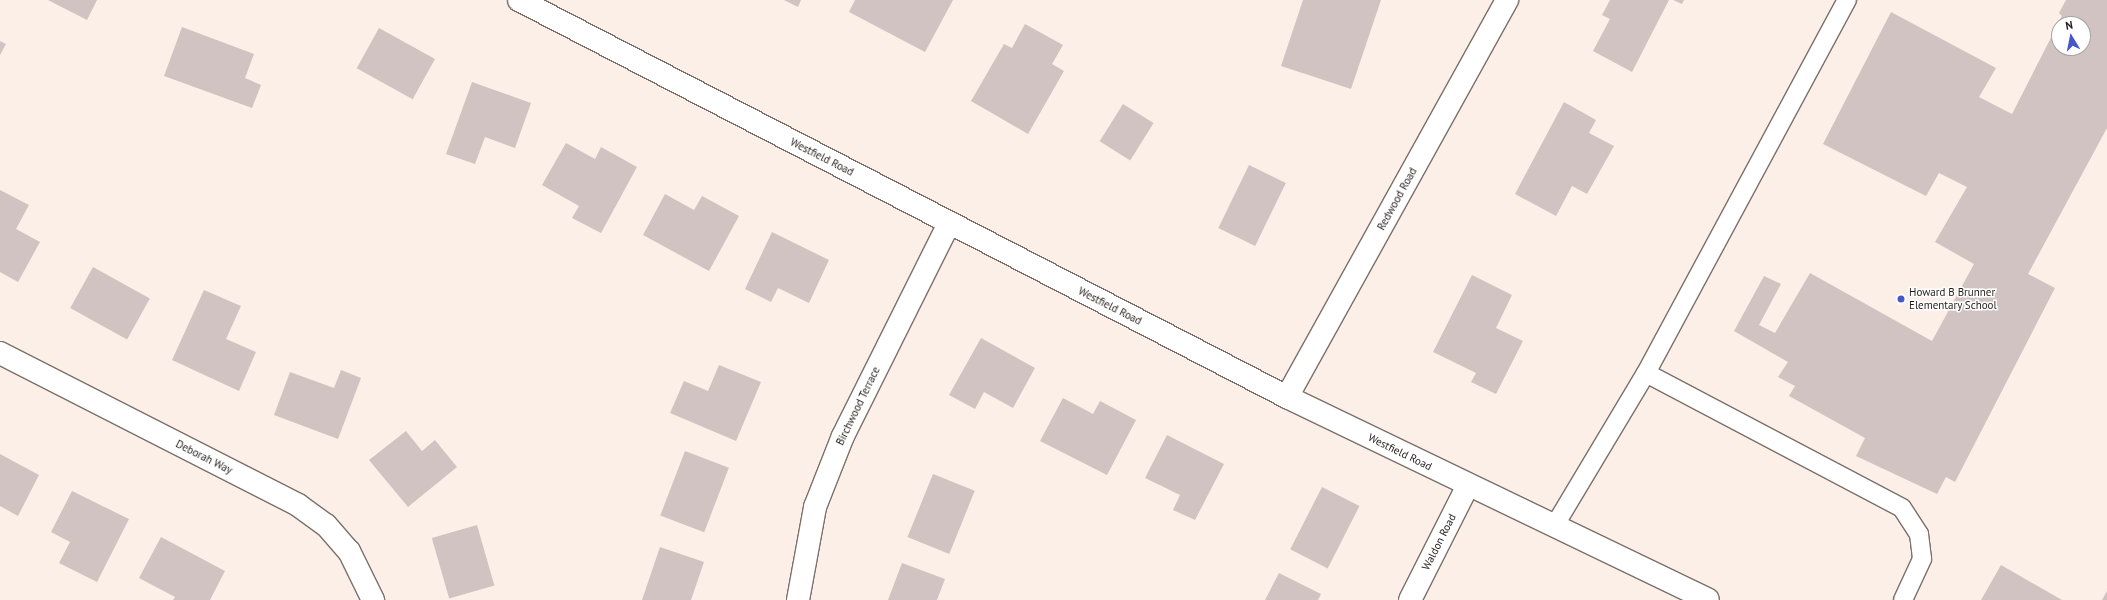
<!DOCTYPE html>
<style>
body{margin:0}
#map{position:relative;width:2107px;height:600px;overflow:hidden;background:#fbefe8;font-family:"PT Sans",sans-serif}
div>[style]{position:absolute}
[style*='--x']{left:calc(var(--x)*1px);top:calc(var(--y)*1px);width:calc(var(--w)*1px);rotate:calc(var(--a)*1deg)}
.building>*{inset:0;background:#d1c3c2;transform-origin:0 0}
.roads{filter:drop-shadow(1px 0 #7b706a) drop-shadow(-1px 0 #7b706a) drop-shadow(0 1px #7b706a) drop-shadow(0 -1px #7b706a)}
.service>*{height:18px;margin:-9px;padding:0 9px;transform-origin:9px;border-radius:9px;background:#fff}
.minor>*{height:22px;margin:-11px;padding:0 11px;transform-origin:11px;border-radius:11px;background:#fff}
.dots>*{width:11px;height:11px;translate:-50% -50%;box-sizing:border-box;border:2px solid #fff;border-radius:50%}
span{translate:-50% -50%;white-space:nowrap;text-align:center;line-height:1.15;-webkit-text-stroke:3px #fff;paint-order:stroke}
.street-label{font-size:11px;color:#201c1a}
.poi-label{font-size:11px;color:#201c1a}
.left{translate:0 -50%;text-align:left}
.north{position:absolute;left:2051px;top:16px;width:40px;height:40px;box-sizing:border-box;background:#fff;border:1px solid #a6a4a3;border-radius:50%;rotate:350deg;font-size:11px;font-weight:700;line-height:16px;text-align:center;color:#201c1a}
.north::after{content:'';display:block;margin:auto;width:14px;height:18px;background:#4756cb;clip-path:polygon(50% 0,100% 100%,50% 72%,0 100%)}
</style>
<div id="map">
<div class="building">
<i style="clip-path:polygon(48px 0,97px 0,87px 20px)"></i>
<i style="clip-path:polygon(784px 0,801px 0,798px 7px)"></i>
<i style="clip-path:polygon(855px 0,953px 0,925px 52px,849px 12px)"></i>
<i style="clip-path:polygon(1303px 0,1381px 0,1351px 89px,1281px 66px)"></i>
<i style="clip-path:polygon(1610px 0,1669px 0,1632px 72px,1593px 51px,1610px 19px,1602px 15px)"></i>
<i style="clip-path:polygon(1673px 0,1684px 0,1682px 4px)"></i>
<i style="clip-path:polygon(evenodd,2066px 0,2107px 0,2107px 128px,2028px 274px,2055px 288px,1955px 482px,1946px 477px,1937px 494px,1856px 456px,1865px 438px,1789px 396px,1795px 386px,1778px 377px,1788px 362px,1734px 331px,1764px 276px,1781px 284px,1759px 325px,1775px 333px,1810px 273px,1932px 341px,1974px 264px,1935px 242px,1967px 187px,1939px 173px,1926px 196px,1823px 144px,1891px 12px,1996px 68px,1979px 97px,2012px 114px,2062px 16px,2059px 13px,2066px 0,2059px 24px,2083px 24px,2083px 48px,2059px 48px,2059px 24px)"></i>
<i style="clip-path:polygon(1025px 24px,1063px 45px,1052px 64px,1064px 71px,1028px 134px,971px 101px,1004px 44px,1012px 48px)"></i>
<i style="clip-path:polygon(182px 27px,254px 54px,245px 78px,261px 85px,252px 108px,164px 76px)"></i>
<i style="left:379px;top:28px;width:64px;height:46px;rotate:29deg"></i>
<i style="clip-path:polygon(0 41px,6px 44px,0 55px)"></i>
<i style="clip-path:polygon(472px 82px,531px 103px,515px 148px,485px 137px,475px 164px,446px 154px)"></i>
<i style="clip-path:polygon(1564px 102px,1596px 120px,1589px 133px,1614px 146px,1587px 194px,1572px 186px,1556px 216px,1515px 194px)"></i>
<i style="left:1123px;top:104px;width:36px;height:44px;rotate:32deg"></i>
<i style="clip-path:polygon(566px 143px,595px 159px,601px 147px,637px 167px,601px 233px,572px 218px,579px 206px,542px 185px)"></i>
<i style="left:1249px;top:165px;width:41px;height:70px;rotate:26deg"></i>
<i style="clip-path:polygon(0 190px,29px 205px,16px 229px,40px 242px,18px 282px,0 272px)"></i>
<i style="clip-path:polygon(665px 194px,694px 210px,702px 196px,739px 216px,709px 271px,643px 235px)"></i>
<i style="clip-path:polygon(772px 232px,829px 260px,809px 303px,778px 288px,771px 302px,745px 289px)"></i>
<i style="left:93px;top:267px;width:65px;height:47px;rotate:29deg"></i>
<i style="clip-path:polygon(1472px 275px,1512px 295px,1496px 328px,1523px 341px,1496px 394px,1471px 382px,1476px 373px,1433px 352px)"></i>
<i style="clip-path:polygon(204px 290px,241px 306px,226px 339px,256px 352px,239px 391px,172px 360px)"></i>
<i style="clip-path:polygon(981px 338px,1035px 368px,1013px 408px,984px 392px,975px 409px,949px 395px)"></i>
<i style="clip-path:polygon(719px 365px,761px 382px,736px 441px,670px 413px,684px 381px,708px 391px)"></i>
<i style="clip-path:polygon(341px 370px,361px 378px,338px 439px,274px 415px,290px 372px,334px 388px)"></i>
<i style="clip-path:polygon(1063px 398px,1093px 414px,1100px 401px,1136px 420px,1107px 475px,1040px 441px)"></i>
<i style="clip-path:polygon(406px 431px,422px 451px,435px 440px,457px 467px,408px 507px,369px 460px)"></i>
<i style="clip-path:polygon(1167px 435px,1224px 464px,1195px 520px,1173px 510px,1180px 495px,1145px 478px)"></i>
<i style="left:685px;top:451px;width:47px;height:69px;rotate:21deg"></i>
<i style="clip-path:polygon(0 454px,39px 475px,18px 516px,0 506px)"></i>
<i style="left:933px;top:474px;width:45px;height:68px;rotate:22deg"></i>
<i style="left:1322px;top:487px;width:42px;height:70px;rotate:27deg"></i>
<i style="clip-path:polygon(72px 491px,129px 519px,97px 582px,59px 563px,70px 542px,51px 532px)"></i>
<i style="left:477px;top:525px;width:63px;height:47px;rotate:74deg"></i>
<i style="clip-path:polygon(161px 537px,225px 571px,210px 600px,173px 600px,175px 597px,139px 578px)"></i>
<i style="clip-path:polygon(660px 547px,704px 562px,691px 600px,642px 600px)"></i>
<i style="clip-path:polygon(902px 563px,945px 579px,937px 600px,888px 600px)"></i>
<i style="clip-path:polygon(2001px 565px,2062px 600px,1981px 600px)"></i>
<i style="clip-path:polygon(1279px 573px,1321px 594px,1318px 600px,1265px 600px)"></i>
<i style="clip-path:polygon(2107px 591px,2107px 600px,2102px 600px)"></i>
</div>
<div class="roads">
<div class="service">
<i style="--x:1646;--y:373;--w:289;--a:27.8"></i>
<i style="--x:1902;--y:508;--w:31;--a:57"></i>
<i style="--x:1919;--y:534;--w:25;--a:83"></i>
<i style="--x:1922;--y:559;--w:45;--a:114.9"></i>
<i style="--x:1555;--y:525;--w:177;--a:-59.1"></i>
<i style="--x:1646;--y:373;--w:424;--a:-61.7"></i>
</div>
<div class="minor">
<i style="--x:519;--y:0;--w:865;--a:27.34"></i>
<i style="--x:1287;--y:397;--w:467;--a:25.7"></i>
<i style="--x:0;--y:353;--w:335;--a:27"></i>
<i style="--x:298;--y:505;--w:34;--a:36"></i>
<i style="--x:326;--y:525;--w:35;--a:49"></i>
<i style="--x:349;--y:551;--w:55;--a:63.9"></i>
<i style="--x:1287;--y:397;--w:454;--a:-61"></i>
<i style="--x:798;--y:600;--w:95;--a:-79.6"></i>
<i style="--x:815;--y:507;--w:76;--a:-68.5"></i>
<i style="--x:843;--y:436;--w:238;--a:-63.5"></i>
<i style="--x:1410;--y:600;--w:129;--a:-63.2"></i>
</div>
</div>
<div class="dots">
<i style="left:1901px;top:299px;background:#4756cb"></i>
</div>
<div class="street-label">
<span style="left:822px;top:157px;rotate:27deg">Westfield Road</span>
<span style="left:1397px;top:199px;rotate:-61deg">Redwood Road</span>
<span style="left:1110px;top:306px;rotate:27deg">Westfield Road</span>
<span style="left:858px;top:406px;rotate:-64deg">Birchwood Terrace</span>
<span style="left:1400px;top:452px;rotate:26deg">Westfield Road</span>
<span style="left:204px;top:457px;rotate:27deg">Deborah Way</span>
<span style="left:1439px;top:542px;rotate:-63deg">Waldon Road</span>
</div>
<div class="poi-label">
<span class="left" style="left:1909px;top:299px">Howard B Brunner<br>Elementary School</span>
</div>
<div class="north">N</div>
</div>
